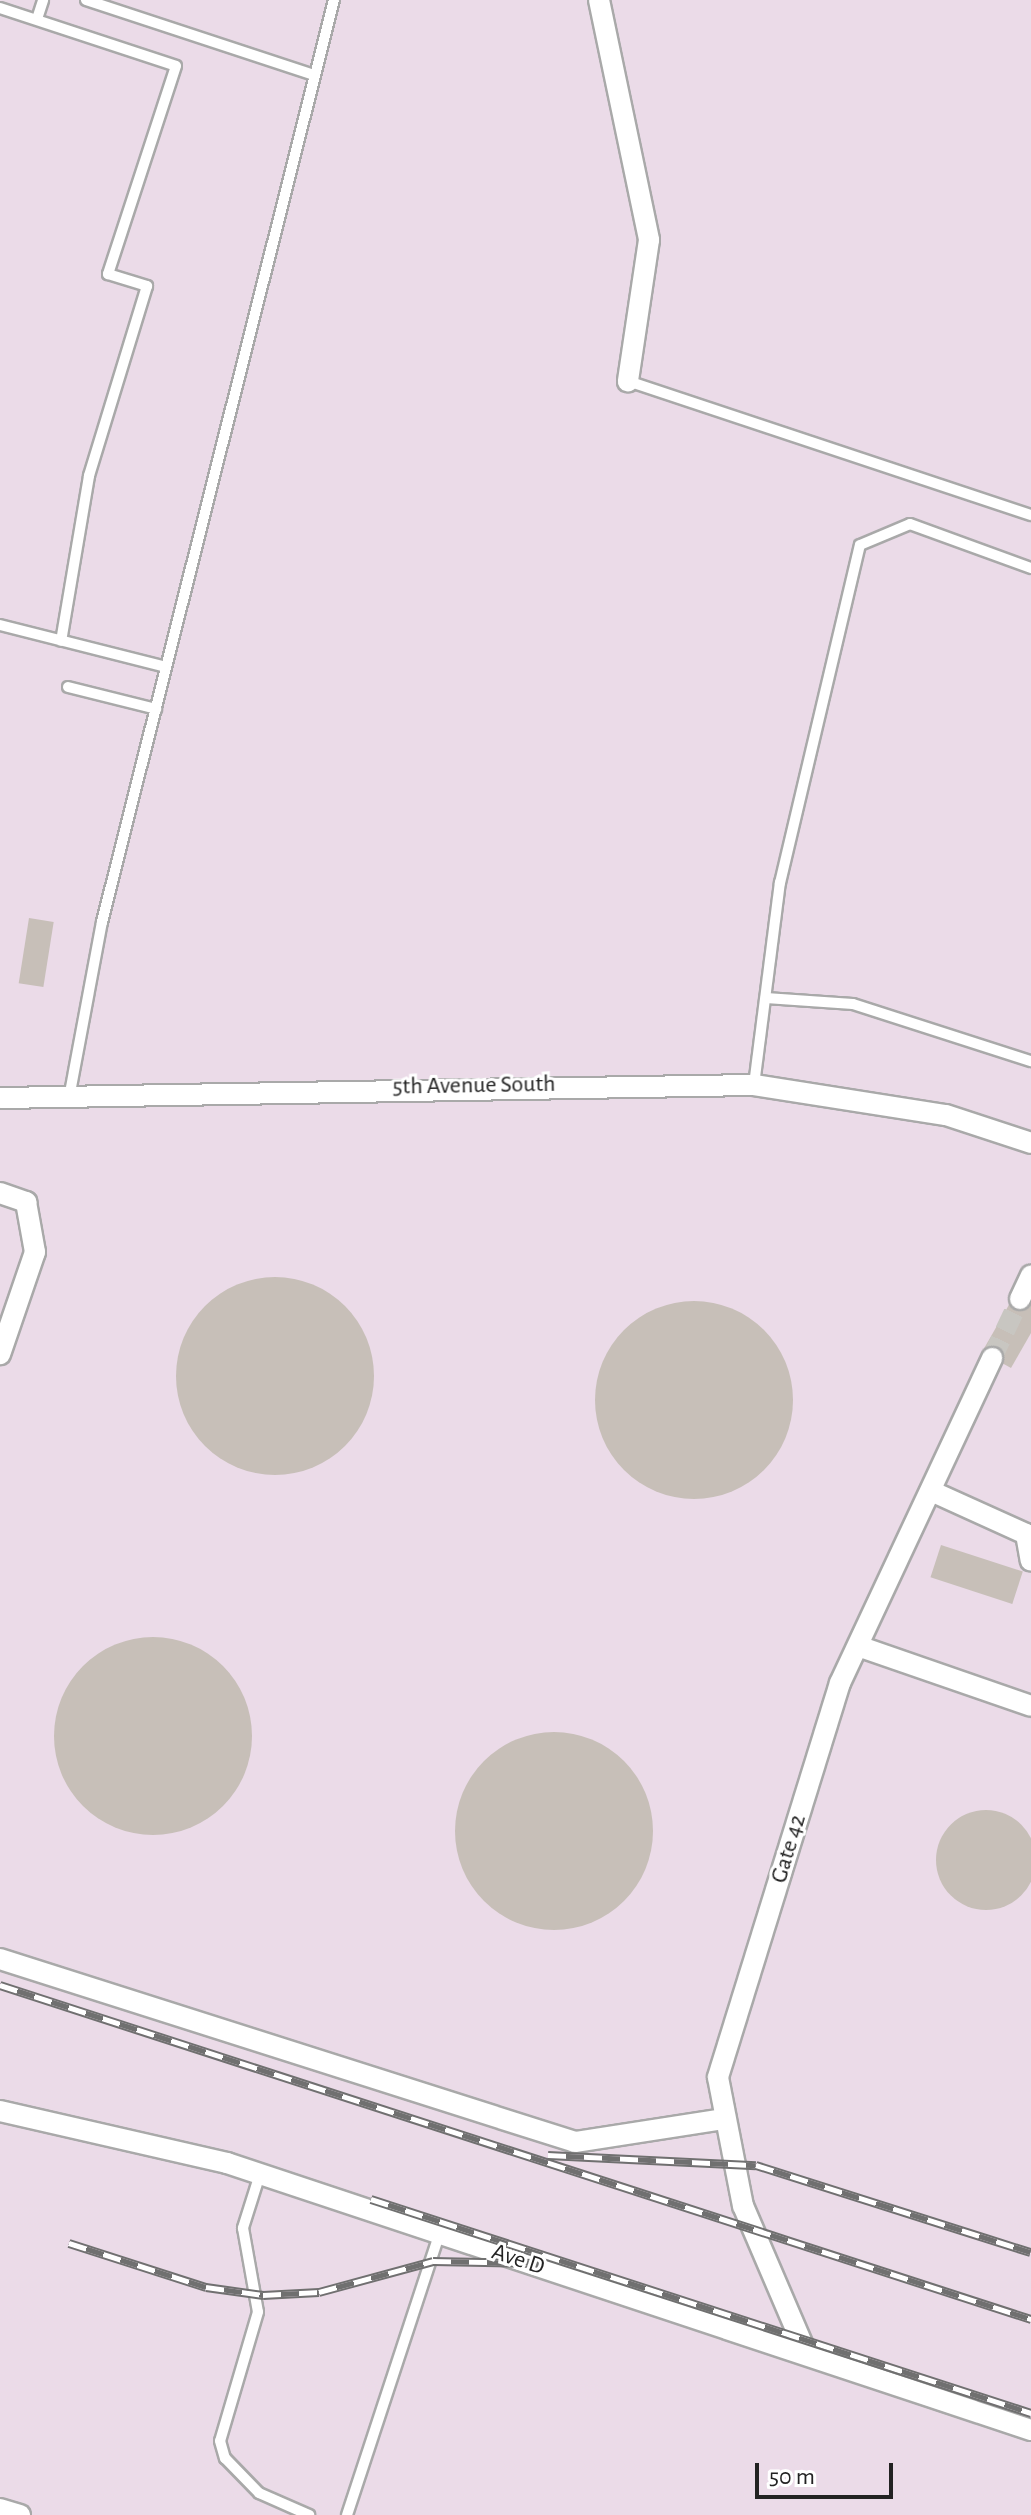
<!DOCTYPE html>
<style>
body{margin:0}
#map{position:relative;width:1031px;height:2515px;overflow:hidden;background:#f2efe9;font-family:"Alegreya Sans",sans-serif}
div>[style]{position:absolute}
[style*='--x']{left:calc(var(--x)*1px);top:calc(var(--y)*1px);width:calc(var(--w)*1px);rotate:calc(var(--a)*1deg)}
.industrial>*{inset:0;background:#ebdbe8;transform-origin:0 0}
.building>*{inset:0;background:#c7bfb8;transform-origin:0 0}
.round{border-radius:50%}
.street-tunnel>*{height:20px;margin-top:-10px;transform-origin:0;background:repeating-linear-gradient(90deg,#c8c6c1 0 20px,transparent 0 30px)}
.roads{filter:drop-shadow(2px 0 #a9a9a9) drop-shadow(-2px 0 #a9a9a9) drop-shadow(0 2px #a9a9a9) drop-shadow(0 -2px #a9a9a9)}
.lane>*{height:10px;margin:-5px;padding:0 5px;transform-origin:5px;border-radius:5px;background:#fff}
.street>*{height:20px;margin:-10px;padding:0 10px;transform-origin:10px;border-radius:10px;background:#fff}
.rail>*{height:9px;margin-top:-4.5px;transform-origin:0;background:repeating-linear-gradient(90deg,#fff 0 18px,#707070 0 36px);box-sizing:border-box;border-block:2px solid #707070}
span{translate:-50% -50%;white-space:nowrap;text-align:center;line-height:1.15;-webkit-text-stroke:6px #fff;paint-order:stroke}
.street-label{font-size:24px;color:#222}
.scale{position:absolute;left:755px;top:2463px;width:138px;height:36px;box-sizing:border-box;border:4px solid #222;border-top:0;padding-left:10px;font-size:24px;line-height:28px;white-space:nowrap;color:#222;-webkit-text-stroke:6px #fff;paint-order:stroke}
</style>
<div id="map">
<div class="industrial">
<i style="left:0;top:0;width:1031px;height:2515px"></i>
</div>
<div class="building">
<i style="left:29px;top:918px;width:25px;height:66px;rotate:9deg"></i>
<i class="round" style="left:176px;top:1277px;width:198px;height:198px"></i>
<i style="clip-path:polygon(1014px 1296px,1031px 1305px,1031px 1333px,1011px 1368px,982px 1352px)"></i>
<i class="round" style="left:595px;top:1301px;width:198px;height:198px"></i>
<i style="left:941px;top:1545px;width:86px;height:34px;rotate:18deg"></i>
<i class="round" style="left:54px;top:1637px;width:198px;height:198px"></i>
<i class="round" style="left:455px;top:1732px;width:198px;height:198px"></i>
<i class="round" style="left:936px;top:1810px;width:100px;height:100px"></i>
</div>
<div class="street-tunnel">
<i style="--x:992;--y:1358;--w:65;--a:-64.6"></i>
</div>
<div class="roads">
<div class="lane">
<i style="--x:86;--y:0;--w:240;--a:18.2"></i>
<i style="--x:0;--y:8;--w:185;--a:18.2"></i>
<i style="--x:176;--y:66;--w:219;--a:108.1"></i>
<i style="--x:108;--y:274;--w:41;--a:17.1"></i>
<i style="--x:147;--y:286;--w:199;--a:107"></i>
<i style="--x:89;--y:476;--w:167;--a:99.6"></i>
<i style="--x:37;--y:19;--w:20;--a:-72"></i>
<i style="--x:628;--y:381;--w:425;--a:18.4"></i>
<i style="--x:0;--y:625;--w:171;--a:14.2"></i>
<i style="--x:68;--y:687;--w:91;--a:14"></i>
<i style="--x:766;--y:998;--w:87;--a:3.9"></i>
<i style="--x:853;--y:1004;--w:187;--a:17.8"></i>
<i style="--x:754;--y:1085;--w:204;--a:-82.7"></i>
<i style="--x:780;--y:883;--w:347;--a:-76.7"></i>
<i style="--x:860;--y:545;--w:54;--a:-22.8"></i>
<i style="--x:910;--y:524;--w:129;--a:20"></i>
<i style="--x:69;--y:1098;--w:179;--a:-79.4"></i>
<i style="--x:102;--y:922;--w:951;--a:-75.88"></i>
<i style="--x:260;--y:2174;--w:57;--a:107.5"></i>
<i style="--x:243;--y:2228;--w:85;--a:79.9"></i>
<i style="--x:258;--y:2312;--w:134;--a:106.4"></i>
<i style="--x:220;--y:2441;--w:18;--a:74"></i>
<i style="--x:225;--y:2458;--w:49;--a:45.8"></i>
<i style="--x:259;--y:2493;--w:55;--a:23.7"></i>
<i style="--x:347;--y:2515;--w:295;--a:-71.8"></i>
</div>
<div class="street">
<i style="--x:599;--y:0;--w:245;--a:78.2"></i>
<i style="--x:649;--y:240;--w:143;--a:98.5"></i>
<i style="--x:0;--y:1098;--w:754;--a:-0.99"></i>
<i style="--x:754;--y:1085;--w:194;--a:8.9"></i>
<i style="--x:946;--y:1115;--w:89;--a:18.2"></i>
<i style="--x:0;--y:1193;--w:28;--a:19"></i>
<i style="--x:26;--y:1202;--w:51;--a:79.8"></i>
<i style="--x:35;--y:1252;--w:108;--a:108.9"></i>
<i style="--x:1020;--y:1299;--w:26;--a:-65"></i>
<i style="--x:931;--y:1491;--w:104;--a:24.4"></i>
<i style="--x:1026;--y:1534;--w:27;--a:80"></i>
<i style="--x:858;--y:1646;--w:183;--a:19.1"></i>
<i style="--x:0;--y:1959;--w:603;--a:17.65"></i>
<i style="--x:575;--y:2142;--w:151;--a:-8.8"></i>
<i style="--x:0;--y:2111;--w:233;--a:12.9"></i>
<i style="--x:227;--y:2163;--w:847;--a:18.37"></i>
<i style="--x:807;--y:2355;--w:162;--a:-113.2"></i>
<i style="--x:743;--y:2206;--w:131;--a:-101"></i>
<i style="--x:718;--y:2077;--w:412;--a:-72.8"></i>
<i style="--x:840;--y:1683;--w:359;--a:-64.9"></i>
<i style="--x:0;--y:2509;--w:21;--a:17"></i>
</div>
</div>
<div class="rail">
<i style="--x:0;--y:1985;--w:1084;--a:17.95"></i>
<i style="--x:548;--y:2155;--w:208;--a:2.8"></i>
<i style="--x:756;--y:2165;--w:288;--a:17.6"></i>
<i style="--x:371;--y:2199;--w:694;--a:17.96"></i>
<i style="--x:69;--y:2243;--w:144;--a:17.8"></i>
<i style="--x:206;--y:2287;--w:58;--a:8"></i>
<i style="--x:263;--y:2295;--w:56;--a:-3.1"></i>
<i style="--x:319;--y:2292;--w:118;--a:-15.2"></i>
<i style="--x:433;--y:2261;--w:107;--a:1.1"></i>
</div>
<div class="street-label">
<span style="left:474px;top:1086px;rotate:-1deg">5th Avenue South</span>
<span style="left:789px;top:1849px;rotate:-73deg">Gate 42</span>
<span style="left:518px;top:2260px;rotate:18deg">Ave D</span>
</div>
<div class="scale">50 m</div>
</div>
